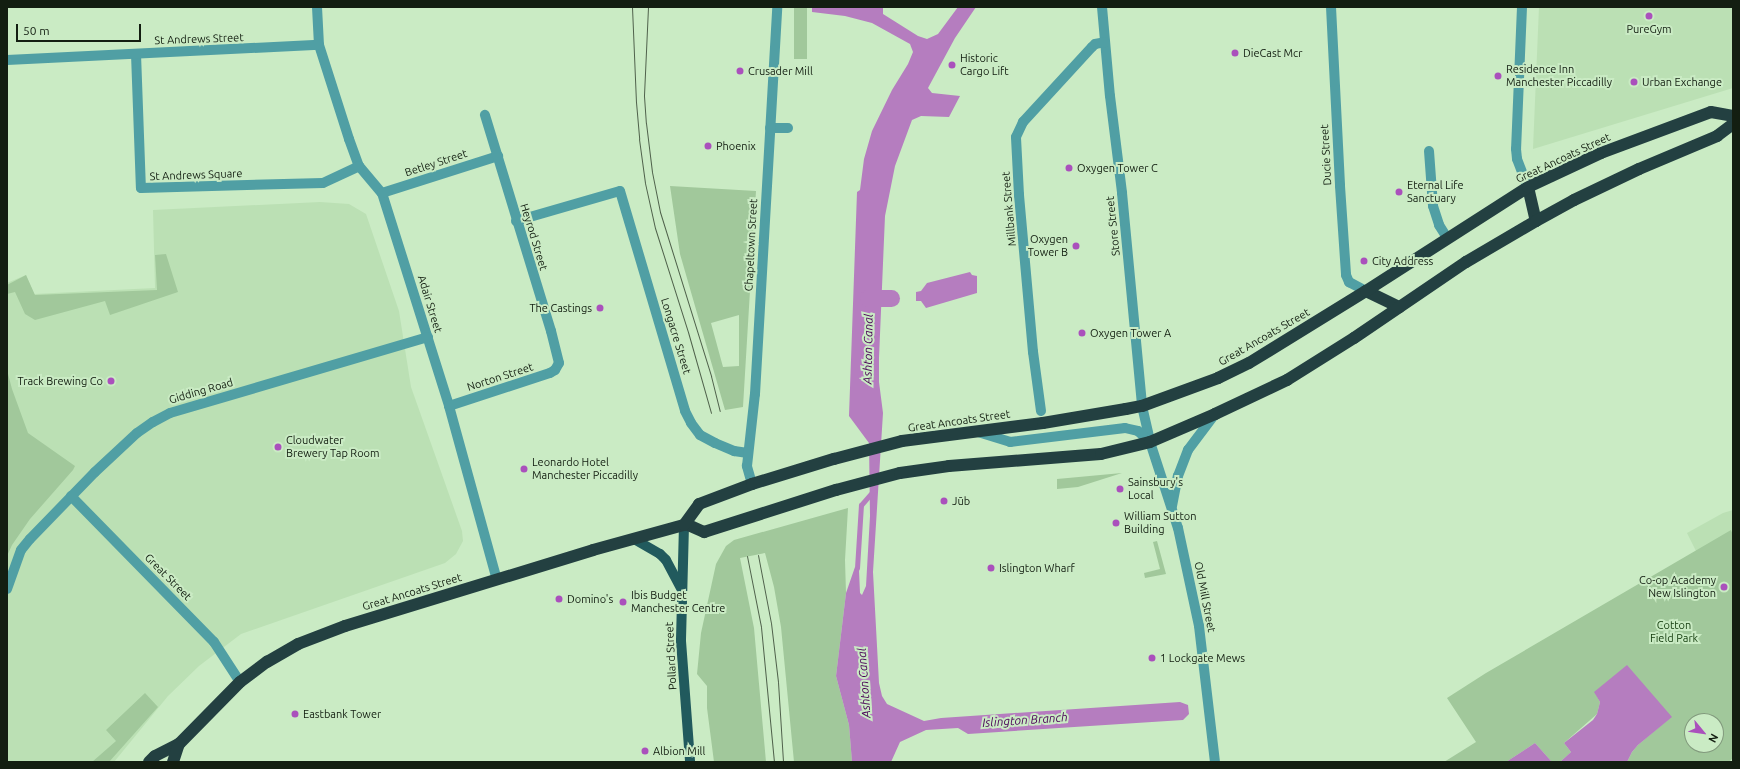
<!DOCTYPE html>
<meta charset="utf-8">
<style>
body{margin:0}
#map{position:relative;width:1740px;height:769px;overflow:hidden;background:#caebc4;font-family:Ubuntu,sans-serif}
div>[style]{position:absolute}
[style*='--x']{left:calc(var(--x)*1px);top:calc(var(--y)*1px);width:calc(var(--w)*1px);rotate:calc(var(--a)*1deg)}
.built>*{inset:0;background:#bbe0b4}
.green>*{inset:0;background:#a1c89b;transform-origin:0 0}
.water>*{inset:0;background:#b57dbf}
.stream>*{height:5px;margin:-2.5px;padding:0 2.5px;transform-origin:2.5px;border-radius:2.5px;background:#b57dbf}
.canal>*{height:17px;margin:-8.5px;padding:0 8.5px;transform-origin:8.5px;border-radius:8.5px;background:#b57dbf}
.minor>*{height:10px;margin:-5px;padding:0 5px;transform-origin:5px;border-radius:5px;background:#509fa4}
.major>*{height:10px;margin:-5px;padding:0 5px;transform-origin:5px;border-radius:5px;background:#215a5d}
.highway>*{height:12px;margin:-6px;padding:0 6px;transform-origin:6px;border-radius:6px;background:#234041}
.tram>*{height:1px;margin:-0.5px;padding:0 0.5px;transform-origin:0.5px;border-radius:0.5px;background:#4f614b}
.dots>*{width:11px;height:11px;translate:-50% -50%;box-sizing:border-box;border:2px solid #caebc4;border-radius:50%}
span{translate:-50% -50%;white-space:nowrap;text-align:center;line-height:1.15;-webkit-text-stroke:4px #caebc4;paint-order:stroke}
.poi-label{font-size:11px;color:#131e11}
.left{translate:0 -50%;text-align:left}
.right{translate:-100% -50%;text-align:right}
.street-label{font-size:11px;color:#131e11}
.park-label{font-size:11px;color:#184012}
.water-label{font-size:12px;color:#490056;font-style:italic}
.frame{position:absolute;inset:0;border:8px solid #131e11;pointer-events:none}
.north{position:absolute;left:1684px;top:713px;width:40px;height:40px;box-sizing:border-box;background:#caebc4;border:1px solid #81997c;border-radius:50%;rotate:119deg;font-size:11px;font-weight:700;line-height:16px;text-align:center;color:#131e11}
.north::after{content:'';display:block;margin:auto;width:14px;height:18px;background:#aa50bc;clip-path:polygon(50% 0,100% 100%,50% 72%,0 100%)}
.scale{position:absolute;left:16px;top:24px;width:125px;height:18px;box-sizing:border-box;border:2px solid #131e11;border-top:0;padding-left:5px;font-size:12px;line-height:14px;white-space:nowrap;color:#131e11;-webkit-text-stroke:3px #caebc4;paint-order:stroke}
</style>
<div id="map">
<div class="built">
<i style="clip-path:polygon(1539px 7px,1733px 7px,1733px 88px,1533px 149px)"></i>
<i style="clip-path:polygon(320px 202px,349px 204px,366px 214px,399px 311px,411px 387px,462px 531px,463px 541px,456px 554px,445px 563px,241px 634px,199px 666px,168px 696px,114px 762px,7px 762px,7px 283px,26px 275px,34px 294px,155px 288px,153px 210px)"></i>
<i style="clip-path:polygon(1733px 510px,1733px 625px,1687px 533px,1723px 513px)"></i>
</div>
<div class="green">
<i style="left:794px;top:7px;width:13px;height:52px"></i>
<i style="clip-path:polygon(evenodd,670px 186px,756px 191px,743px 407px,725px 410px,680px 254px,670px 186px,739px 315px,739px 366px,723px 367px,711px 323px,739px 315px)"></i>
<i style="clip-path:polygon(166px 254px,178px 292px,110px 315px,105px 301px,35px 320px,25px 314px,15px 292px,7px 294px,7px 285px,26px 275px,35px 295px,157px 290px,155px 255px)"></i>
<i style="clip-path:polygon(7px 370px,12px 389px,28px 433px,75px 466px,73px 470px,30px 519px,12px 545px,7px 556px)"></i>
<i style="clip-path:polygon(1122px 473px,1078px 487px,1057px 489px,1057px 479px)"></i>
<i style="clip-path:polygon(848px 508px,845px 560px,846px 593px,836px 676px,849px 725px,852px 762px,794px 762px,781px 627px,774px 587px,765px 553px,740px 558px,754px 628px,766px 762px,714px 762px,707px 708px,707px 686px,697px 674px,701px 633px,716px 564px,726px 546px,734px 540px)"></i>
<i style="clip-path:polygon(evenodd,1731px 530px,1733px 535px,1733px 758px,1729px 762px,1627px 762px,1632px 752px,1638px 745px,1671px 717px,1595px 692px,1600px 702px,1597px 714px,1564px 743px,1571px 752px,1560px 762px,1552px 762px,1535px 743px,1506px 762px,1444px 762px,1476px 742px,1447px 698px,1486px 673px,1731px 530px,1692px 721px,1716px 721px,1716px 745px,1692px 745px,1692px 721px)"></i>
<i style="clip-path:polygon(1157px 541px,1166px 574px,1145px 578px,1144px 573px,1160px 569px,1153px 542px)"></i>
<i style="clip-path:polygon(145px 693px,158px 707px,109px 762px,92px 762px,116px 741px,106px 730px)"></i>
</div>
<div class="water">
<i style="clip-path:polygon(812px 7px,883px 7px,883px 14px,918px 36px,927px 39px,938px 34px,958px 7px,976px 7px,955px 38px,928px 88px,932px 93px,960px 96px,949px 117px,921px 116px,912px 120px,895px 166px,885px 216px,879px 358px,879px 382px,883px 413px,873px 572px,879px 683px,882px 696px,887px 704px,924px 721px,941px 718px,1180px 702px,1188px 705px,1189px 714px,1183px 720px,968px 734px,958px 728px,926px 730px,900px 742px,891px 762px,852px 762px,849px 725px,836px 676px,846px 593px,855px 567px,859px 570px,860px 593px,862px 595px,866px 586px,870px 516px,869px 443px,849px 416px,857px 192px,860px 190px,864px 159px,872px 131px,892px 90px,908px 64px,913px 52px,910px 44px,872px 23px,845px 16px,812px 12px)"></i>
<i style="clip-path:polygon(970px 272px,972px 275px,977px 276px,977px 293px,926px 308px,921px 301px,916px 301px,916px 292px,921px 291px,927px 283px)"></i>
<i style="clip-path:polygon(1627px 665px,1672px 717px,1638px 745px,1632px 752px,1627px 762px,1560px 762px,1571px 752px,1564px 743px,1593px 720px,1597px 714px,1600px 702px,1594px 692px)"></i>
<i style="clip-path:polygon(1535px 743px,1552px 762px,1506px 762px)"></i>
</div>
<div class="stream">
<i style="--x:857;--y:568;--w:63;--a:-86.4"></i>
<i style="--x:861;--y:505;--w:20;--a:-49"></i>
</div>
<div class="canal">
<i style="--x:868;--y:298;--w:23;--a:0"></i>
</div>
<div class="minor">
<i style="--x:317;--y:7;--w:38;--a:87"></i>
<i style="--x:319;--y:45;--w:99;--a:72.3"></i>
<i style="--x:349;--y:139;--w:29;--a:70"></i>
<i style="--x:359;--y:166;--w:35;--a:50"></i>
<i style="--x:382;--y:193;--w:223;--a:72.5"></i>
<i style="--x:449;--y:406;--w:180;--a:74.6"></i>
<i style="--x:1102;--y:7;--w:89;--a:84.9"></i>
<i style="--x:1110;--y:96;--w:98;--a:82.9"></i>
<i style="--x:1122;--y:193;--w:214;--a:84.6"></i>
<i style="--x:1142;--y:406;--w:37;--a:77"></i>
<i style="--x:1150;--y:442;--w:90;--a:72"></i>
<i style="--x:1178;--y:528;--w:100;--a:77.9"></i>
<i style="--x:1199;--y:626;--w:137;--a:83.3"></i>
<i style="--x:1331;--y:7;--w:179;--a:87.1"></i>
<i style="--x:1340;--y:186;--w:89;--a:86.1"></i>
<i style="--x:1346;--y:275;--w:8;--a:67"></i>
<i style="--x:1349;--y:282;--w:19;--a:28"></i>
<i style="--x:1522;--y:7;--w:142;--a:92.4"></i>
<i style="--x:1516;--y:149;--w:10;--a:84"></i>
<i style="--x:1517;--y:159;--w:30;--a:69"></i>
<i style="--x:136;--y:54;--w:134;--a:87.9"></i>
<i style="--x:141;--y:188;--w:182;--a:-1.6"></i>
<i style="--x:323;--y:183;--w:40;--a:-25"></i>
<i style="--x:7;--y:60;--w:312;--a:-2.8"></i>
<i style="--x:770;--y:128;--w:18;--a:0"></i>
<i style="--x:1429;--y:151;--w:55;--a:85.8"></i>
<i style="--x:1433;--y:206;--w:20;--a:72"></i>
<i style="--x:1439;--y:225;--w:15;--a:58"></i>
<i style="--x:382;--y:193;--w:122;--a:-17.7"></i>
<i style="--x:516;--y:221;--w:108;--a:-16.1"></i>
<i style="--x:620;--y:191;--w:229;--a:73.5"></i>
<i style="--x:685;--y:411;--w:13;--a:63"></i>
<i style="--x:691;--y:423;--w:15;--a:53"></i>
<i style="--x:700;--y:435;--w:17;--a:28"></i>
<i style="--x:715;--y:443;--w:21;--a:23"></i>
<i style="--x:734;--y:451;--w:14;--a:8"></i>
<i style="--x:449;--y:406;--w:106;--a:-18.1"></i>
<i style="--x:550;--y:373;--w:6;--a:-31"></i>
<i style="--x:555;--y:370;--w:8;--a:-60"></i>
<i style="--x:559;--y:363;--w:33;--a:-104"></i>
<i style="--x:551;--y:331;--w:226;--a:-107"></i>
<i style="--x:1041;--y:411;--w:60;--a:-97.7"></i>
<i style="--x:1033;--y:352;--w:158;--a:-95.1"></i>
<i style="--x:1019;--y:195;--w:58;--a:-93"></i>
<i style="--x:1016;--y:137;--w:17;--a:-65"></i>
<i style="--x:1023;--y:122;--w:102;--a:-47.4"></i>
<i style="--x:1092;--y:47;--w:4;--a:-45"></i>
<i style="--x:1095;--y:44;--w:10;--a:-11"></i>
<i style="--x:978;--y:432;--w:34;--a:17"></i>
<i style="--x:1010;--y:442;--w:116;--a:-6.9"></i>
<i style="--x:1125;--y:428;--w:13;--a:13"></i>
<i style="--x:1138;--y:431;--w:16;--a:43"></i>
<i style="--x:752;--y:484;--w:19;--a:-106"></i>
<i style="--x:747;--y:466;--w:72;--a:-83.7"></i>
<i style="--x:755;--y:394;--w:388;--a:-86.7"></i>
<i style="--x:71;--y:496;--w:204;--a:45.6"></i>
<i style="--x:214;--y:642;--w:48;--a:57"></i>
<i style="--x:1172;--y:506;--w:31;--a:-79"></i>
<i style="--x:1178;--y:476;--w:28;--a:-69"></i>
<i style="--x:1188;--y:450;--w:45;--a:-53.1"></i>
<i style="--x:7;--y:589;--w:41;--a:-70.3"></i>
<i style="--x:21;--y:550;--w:14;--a:-51"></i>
<i style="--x:30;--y:539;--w:93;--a:-45.9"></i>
<i style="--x:95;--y:472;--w:57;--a:-42.9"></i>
<i style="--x:137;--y:433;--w:19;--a:-35"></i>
<i style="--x:153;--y:422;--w:19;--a:-28"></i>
<i style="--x:170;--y:413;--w:269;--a:-16.4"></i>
</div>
<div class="major">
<i style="--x:684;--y:525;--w:116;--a:91.5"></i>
<i style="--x:681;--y:641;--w:121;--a:85.7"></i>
<i style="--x:634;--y:539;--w:30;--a:30"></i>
<i style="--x:660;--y:554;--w:8;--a:45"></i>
<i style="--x:666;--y:560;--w:32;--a:62"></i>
</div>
<div class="highway">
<i style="--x:1528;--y:187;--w:35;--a:77"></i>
<i style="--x:1366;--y:291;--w:37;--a:26"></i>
<i style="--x:686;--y:524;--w:20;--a:24"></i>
<i style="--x:704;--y:532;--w:139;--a:-17.7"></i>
<i style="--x:836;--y:490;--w:66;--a:-14.9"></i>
<i style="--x:900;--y:473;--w:49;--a:-8.1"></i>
<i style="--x:949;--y:466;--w:152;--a:-4.5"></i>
<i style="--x:1101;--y:454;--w:50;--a:-13.8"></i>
<i style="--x:1150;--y:442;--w:71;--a:-23.3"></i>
<i style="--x:1215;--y:414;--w:80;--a:-25.3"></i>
<i style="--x:1287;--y:380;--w:79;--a:-32.1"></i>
<i style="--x:1354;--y:338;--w:135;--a:-34.2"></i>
<i style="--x:1466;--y:262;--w:81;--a:-30.4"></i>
<i style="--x:1536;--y:221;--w:43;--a:-28.9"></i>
<i style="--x:1574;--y:200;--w:72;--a:-25.5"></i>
<i style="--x:1639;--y:169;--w:85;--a:-22.9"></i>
<i style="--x:1717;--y:136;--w:20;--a:-37"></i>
<i style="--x:149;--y:762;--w:8;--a:-45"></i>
<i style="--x:155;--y:756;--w:27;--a:-27"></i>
<i style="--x:179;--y:744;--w:87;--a:-45.5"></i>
<i style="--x:240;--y:682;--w:34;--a:-37"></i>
<i style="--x:267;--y:662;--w:36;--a:-30"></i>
<i style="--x:298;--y:644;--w:50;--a:-21"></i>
<i style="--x:345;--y:626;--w:259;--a:-17"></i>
<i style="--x:593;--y:550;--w:94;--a:-15.4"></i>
<i style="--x:684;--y:525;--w:26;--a:-54"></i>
<i style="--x:699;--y:504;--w:57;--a:-20.7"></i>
<i style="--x:752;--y:484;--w:86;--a:-17"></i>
<i style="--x:834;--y:459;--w:70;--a:-14.8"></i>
<i style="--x:902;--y:441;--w:142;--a:-7.3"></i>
<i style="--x:1043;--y:423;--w:84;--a:-9.6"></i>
<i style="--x:1126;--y:409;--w:16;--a:-11"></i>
<i style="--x:1142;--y:406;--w:81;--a:-20.2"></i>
<i style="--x:1218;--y:378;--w:34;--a:-26"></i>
<i style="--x:1249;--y:363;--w:137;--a:-31.6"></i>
<i style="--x:1366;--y:291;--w:193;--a:-32.7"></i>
<i style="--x:1528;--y:187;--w:81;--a:-25"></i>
<i style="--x:1601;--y:153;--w:117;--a:-20.4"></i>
<i style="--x:1711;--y:112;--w:22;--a:10"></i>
<i style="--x:173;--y:762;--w:19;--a:-72"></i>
</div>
<div class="tram">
<i style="--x:632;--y:7;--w:95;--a:87.6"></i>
<i style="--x:636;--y:102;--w:37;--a:85"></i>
<i style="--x:639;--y:139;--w:44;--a:82.2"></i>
<i style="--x:645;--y:183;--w:46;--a:77.5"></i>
<i style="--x:655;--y:228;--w:109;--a:72.4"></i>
<i style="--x:688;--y:332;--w:84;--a:74.1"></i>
<i style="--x:648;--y:7;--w:89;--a:92.6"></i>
<i style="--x:644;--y:96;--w:27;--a:86"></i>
<i style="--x:646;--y:123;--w:49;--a:83"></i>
<i style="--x:652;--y:172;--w:41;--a:78.7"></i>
<i style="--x:660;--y:212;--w:172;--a:72.7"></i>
<i style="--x:711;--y:376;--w:36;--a:76"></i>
<i style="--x:758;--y:555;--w:69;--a:79.2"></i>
<i style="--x:771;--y:623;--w:59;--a:83.2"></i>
<i style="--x:778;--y:682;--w:80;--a:86.4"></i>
<i style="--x:747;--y:556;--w:72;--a:78.8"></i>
<i style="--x:761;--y:627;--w:136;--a:84.5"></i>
</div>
<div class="dots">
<i style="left:1649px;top:16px;background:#aa50bc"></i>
<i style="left:1235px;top:53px;background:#aa50bc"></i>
<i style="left:952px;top:65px;background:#aa50bc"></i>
<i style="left:740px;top:71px;background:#aa50bc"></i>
<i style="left:1498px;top:76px;background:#aa50bc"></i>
<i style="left:1634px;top:82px;background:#aa50bc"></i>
<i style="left:708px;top:146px;background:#aa50bc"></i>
<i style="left:1069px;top:168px;background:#aa50bc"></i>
<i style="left:1399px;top:192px;background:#aa50bc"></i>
<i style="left:1076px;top:246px;background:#aa50bc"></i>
<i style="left:1364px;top:261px;background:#aa50bc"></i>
<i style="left:600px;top:308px;background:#aa50bc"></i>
<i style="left:1082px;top:333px;background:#aa50bc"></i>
<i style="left:111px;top:381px;background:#aa50bc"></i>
<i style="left:278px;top:447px;background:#aa50bc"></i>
<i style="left:524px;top:469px;background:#aa50bc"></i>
<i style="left:1120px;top:489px;background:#aa50bc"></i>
<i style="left:944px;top:501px;background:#aa50bc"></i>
<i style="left:1116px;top:523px;background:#aa50bc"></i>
<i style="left:991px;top:568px;background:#aa50bc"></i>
<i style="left:1724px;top:587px;background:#aa50bc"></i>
<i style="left:559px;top:599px;background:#aa50bc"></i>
<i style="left:623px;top:602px;background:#aa50bc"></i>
<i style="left:1152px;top:658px;background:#aa50bc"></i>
<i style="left:295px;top:714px;background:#aa50bc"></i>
<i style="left:645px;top:751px;background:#aa50bc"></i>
</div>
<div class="poi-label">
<span style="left:1649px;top:29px">PureGym</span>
<span class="left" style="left:1243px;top:53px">DieCast Mcr</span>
<span class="left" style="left:960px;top:65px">Historic<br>Cargo Lift</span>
<span class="left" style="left:1506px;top:76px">Residence Inn<br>Manchester Piccadilly</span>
<span class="left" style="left:748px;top:71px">Crusader Mill</span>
<span class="left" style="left:1642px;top:82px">Urban Exchange</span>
<span class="left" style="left:716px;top:146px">Phoenix</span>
<span class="left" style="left:1077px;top:168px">Oxygen Tower C</span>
<span class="left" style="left:1407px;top:192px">Eternal Life<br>Sanctuary</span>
<span class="right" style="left:1068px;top:246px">Oxygen<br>Tower B</span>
<span class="left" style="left:1372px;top:261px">City Address</span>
<span class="right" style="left:592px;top:308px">The Castings</span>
<span class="left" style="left:1090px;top:333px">Oxygen Tower A</span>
<span class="right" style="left:103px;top:381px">Track Brewing Co</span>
<span class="left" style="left:286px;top:447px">Cloudwater<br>Brewery Tap Room</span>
<span class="left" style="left:532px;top:469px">Leonardo Hotel<br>Manchester Piccadilly</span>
<span class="left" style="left:1128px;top:489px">Sainsbury's<br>Local</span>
<span class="left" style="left:952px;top:501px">Jūb</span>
<span class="left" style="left:1124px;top:523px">William Sutton<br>Building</span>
<span class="left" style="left:999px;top:568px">Islington Wharf</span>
<span class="right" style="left:1716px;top:587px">Co-op Academy<br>New Islington</span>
<span class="left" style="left:631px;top:602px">Ibis Budget<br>Manchester Centre</span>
<span class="left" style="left:567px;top:599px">Domino's</span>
<span class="left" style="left:1160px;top:658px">1 Lockgate Mews</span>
<span class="left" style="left:303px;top:714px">Eastbank Tower</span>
<span class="left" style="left:653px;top:751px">Albion Mill</span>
</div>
<div class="street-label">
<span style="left:199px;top:39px;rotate:-2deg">St Andrews Street</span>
<span style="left:1326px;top:155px;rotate:-93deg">Ducie Street</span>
<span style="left:1563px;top:158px;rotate:-25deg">Great Ancoats Street</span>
<span style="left:436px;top:163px;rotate:-18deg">Betley Street</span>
<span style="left:196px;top:175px;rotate:-2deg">St Andrews Square</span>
<span style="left:1009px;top:209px;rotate:-95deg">Millbank Street</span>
<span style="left:1113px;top:226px;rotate:-96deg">Store Street</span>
<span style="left:534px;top:237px;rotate:73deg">Heyrod Street</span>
<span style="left:751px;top:245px;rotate:-87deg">Chapeltown Street</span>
<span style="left:430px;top:304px;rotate:73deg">Adair Street</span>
<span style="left:676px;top:336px;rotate:73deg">Longacre Street</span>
<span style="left:1264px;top:337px;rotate:-30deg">Great Ancoats Street</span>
<span style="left:500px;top:377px;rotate:-18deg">Norton Street</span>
<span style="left:201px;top:391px;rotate:-16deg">Gidding Road</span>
<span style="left:959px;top:421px;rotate:-8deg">Great Ancoats Street</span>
<span style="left:168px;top:577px;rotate:45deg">Great Street</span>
<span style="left:412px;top:592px;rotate:-17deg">Great Ancoats Street</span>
<span style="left:1205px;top:597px;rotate:79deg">Old Mill Street</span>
<span style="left:671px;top:656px;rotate:-93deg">Pollard Street</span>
</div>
<div class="park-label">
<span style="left:1674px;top:632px">Cotton<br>Field Park</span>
</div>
<div class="water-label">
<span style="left:868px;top:349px;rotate:-89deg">Ashton Canal</span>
<span style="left:864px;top:683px;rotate:-94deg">Ashton Canal</span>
<span style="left:1025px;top:720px;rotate:-4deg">Islington Branch</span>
</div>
<div class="frame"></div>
<div class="north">N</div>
<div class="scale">50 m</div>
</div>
